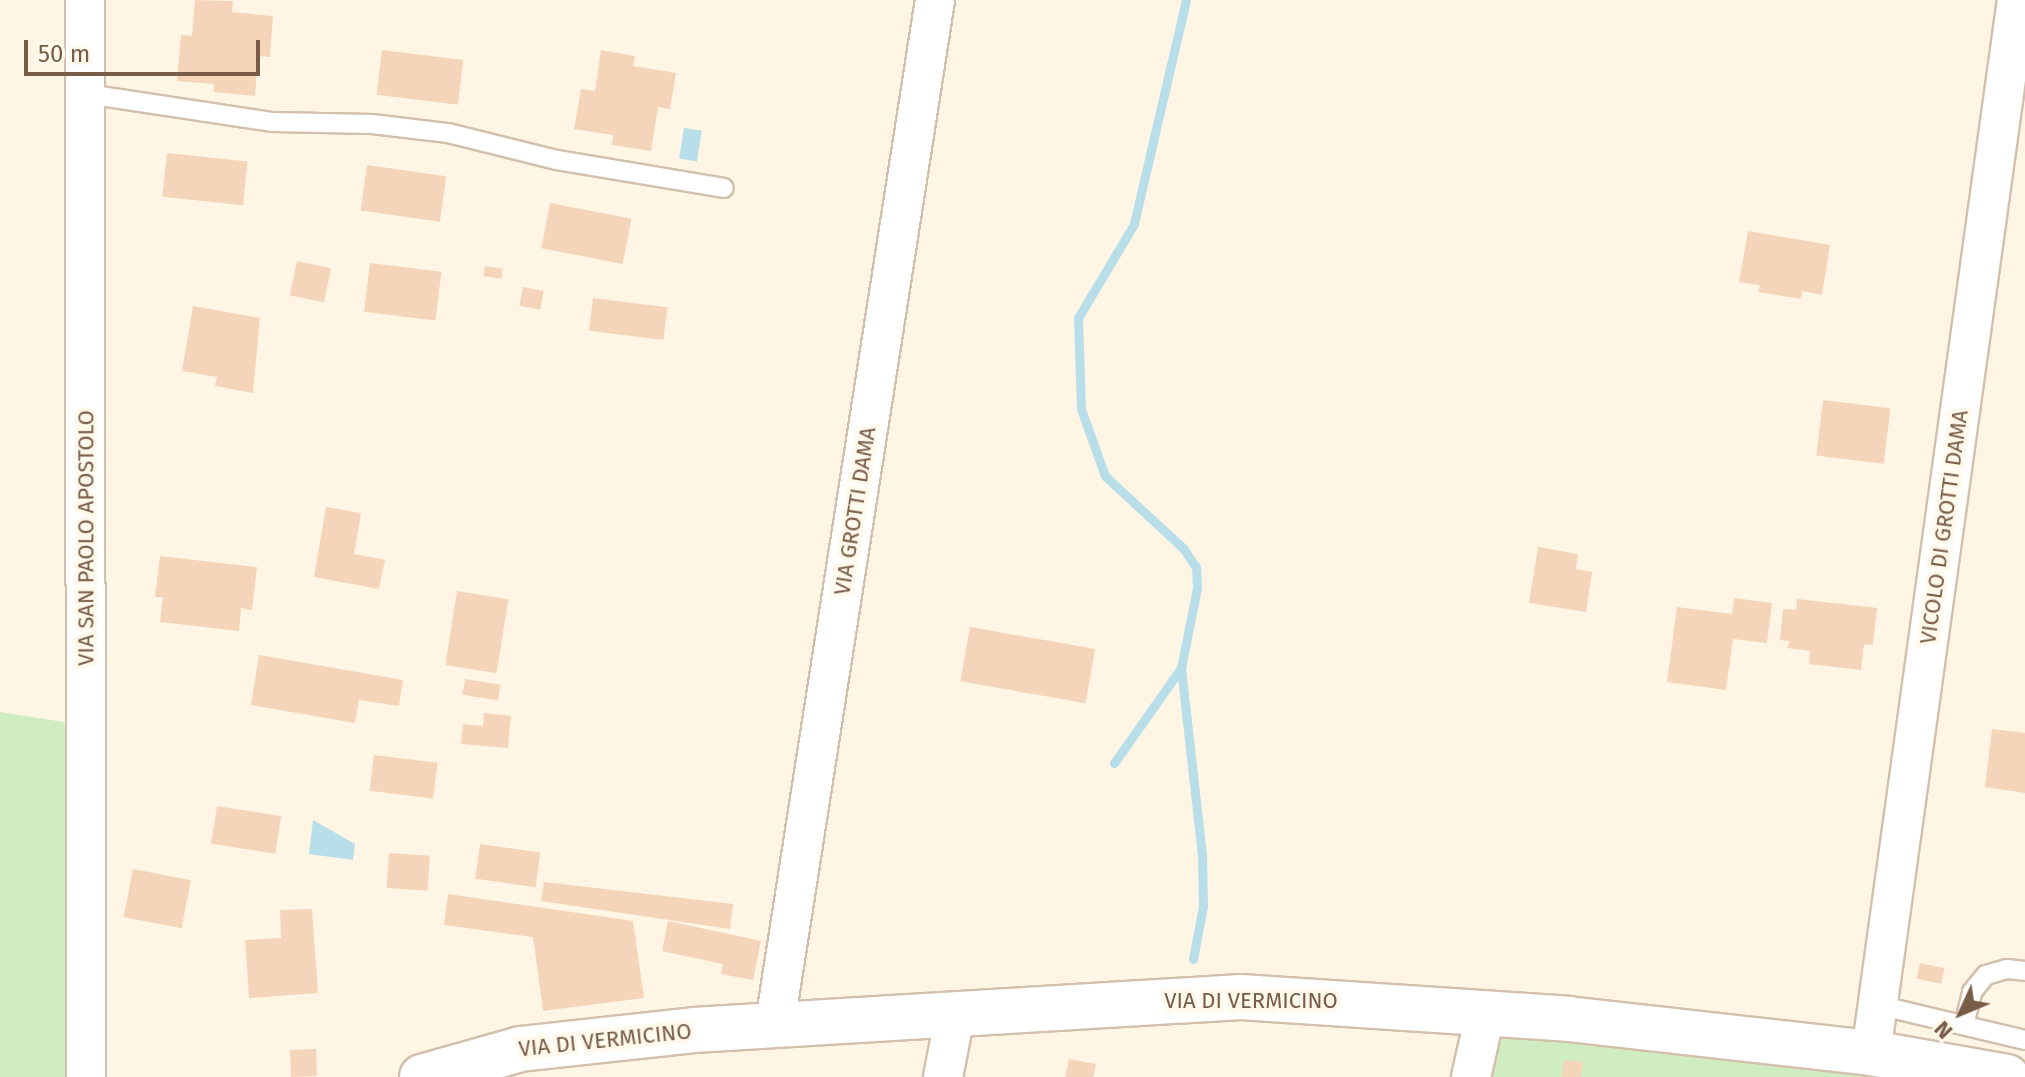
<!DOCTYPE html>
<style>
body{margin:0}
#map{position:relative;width:2025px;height:1077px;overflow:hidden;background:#fef5e4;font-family:"Fira Sans",sans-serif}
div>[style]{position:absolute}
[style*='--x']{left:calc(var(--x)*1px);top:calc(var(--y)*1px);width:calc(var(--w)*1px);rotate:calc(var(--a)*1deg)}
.green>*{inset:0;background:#d0ecc1}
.water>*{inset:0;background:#b7dee9;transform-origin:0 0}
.stream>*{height:9px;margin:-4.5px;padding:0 4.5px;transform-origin:4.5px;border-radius:4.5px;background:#b7dee9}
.building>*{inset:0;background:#f5d5b9;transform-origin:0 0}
.roads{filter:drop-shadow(2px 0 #d2c0ac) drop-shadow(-2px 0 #d2c0ac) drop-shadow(0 2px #d2c0ac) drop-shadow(0 -2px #d2c0ac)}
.lane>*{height:18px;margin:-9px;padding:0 9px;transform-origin:9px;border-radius:9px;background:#fff}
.street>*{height:38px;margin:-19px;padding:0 19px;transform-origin:19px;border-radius:19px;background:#fff}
.secondary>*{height:44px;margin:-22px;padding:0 22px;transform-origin:22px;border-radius:22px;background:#fff}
span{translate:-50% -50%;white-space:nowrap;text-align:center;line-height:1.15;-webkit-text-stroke:8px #fff9eb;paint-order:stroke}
.street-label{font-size:22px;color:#785c47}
.north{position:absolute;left:1921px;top:973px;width:80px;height:80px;-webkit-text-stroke:6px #fff9eb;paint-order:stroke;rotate:226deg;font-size:22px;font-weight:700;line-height:32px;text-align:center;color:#785c47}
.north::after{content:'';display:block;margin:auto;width:28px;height:36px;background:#785c47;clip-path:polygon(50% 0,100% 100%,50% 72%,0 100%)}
.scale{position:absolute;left:24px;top:40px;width:236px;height:36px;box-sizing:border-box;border:4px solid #785c47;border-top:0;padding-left:10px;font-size:24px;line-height:28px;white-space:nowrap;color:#785c47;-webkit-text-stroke:6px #fff9eb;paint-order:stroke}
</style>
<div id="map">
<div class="green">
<i style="clip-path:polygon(0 712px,70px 723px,67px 922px,75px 1077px,0 1077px)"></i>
<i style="clip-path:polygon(1518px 1028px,1914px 1077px,1484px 1077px,1503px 1038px)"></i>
</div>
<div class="water">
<i style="left:684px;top:128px;width:18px;height:31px;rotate:9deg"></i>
<i style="clip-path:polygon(313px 820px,355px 844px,353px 860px,309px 854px)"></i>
</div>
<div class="stream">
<i style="--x:1186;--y:0;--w:230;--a:103.1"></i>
<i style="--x:1134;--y:224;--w:109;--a:120.8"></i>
<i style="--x:1078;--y:318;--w:91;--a:88.1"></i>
<i style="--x:1081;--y:409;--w:71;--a:70.3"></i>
<i style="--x:1105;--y:476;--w:106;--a:42.7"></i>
<i style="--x:1183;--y:548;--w:23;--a:56"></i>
<i style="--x:1196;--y:567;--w:21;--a:87"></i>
<i style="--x:1197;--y:588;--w:82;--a:101.3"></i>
<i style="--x:1181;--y:668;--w:189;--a:83.6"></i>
<i style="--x:1202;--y:856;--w:50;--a:88.9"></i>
<i style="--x:1203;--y:906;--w:54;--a:100.7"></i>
<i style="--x:1114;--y:763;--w:116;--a:-54.8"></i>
</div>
<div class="building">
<i style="clip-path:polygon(195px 0,233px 1px,232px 12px,273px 16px,270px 57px,258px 56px,255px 96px,214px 92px,214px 84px,177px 81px,181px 35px,192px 36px)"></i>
<i style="left:382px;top:50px;width:82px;height:45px;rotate:7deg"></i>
<i style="clip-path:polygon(601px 50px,635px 56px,633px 66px,676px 73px,670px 109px,658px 107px,651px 151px,612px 145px,613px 135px,574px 129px,581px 89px,595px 91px)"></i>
<i style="left:167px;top:153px;width:81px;height:44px;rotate:6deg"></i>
<i style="left:367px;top:165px;width:80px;height:46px;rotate:8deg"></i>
<i style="left:550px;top:203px;width:83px;height:46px;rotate:11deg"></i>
<i style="clip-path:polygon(1748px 231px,1830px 245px,1822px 295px,1802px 291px,1801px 299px,1758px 292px,1760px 285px,1739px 282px)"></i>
<i style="left:297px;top:261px;width:35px;height:35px;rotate:12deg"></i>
<i style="left:370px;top:263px;width:72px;height:49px;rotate:7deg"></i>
<i style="left:485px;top:266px;width:18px;height:10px;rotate:9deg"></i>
<i style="left:523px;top:287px;width:21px;height:19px;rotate:11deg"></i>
<i style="left:593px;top:298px;width:75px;height:33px;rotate:7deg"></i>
<i style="clip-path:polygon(193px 306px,260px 318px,253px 393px,215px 386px,217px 377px,182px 371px)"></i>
<i style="left:1823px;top:400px;width:68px;height:56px;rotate:7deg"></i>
<i style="clip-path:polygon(326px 507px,361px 513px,354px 554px,385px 560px,379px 589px,314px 577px)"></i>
<i style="clip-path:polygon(1538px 547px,1578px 554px,1576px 569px,1592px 572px,1586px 612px,1529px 603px)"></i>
<i style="clip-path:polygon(160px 556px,257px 567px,252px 610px,241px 608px,239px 631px,160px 622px,163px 597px,155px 597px)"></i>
<i style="left:457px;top:591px;width:52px;height:75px;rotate:9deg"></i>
<i style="clip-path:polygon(1734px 598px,1772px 603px,1767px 643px,1733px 639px,1726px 690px,1667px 682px,1677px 607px,1732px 614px)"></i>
<i style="clip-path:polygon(1797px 599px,1877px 608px,1873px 645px,1864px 644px,1861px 670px,1809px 664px,1810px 651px,1787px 648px,1790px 641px,1780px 640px,1783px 609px,1796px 610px)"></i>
<i style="left:970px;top:627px;width:127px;height:55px;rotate:10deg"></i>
<i style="clip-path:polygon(259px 655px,403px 680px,399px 706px,359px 700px,355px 723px,251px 705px)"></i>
<i style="left:465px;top:679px;width:36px;height:16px;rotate:9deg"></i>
<i style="clip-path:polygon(484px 713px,511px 716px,508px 748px,461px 744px,463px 724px,483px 726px)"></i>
<i style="clip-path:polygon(1992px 729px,2025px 733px,2025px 793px,1985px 787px)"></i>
<i style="left:374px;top:755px;width:64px;height:36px;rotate:7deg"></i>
<i style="left:217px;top:806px;width:65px;height:38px;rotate:9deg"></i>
<i style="left:480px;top:844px;width:61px;height:35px;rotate:8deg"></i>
<i style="left:389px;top:853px;width:41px;height:35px;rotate:4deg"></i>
<i style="left:133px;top:869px;width:59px;height:49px;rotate:11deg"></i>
<i style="clip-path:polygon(544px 882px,733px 904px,730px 929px,541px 901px)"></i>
<i style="clip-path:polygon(448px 894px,633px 921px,644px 998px,543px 1011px,533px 937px,444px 925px)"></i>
<i style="clip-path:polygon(312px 909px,318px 993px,249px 998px,245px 940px,281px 938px,280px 910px)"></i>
<i style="clip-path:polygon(668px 921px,761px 941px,753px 980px,721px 974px,723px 964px,662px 951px)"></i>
<i style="left:1920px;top:963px;width:25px;height:16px;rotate:12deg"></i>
<i style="left:316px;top:1049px;width:27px;height:26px;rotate:88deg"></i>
<i style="clip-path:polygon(1069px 1059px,1096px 1064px,1093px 1077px,1065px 1077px)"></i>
<i style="clip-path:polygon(1564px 1060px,1583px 1062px,1581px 1077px,1562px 1077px)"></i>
</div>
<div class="roads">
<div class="lane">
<i style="--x:87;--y:94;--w:188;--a:8.6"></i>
<i style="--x:273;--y:122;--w:99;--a:1.2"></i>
<i style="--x:372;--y:124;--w:77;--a:6.8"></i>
<i style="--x:448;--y:133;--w:112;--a:13.9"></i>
<i style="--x:557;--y:160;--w:169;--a:9.5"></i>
<i style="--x:1878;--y:1005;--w:151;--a:13.4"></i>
<i style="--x:1964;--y:1025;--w:34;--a:-76"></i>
<i style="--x:1972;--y:992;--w:22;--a:-51"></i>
<i style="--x:1986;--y:975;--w:22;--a:-16"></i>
<i style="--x:2007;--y:969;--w:18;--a:6"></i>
</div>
<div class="street">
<i style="--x:85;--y:0;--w:1077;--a:89.95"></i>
<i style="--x:775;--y:1023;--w:1035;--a:-81.11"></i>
<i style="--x:1871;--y:1053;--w:1063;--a:-82.11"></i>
<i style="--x:943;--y:1077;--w:62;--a:-78.9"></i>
<i style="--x:1471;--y:1077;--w:68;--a:-77.2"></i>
</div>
<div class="secondary">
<i style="--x:422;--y:1077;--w:102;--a:-15.9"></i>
<i style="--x:520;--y:1049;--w:175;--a:-6.2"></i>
<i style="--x:694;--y:1030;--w:548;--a:-3.45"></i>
<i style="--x:1241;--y:997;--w:328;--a:3.8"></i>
<i style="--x:1568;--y:1019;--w:305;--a:6.4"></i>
<i style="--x:1871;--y:1053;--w:138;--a:10"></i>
</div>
</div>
<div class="street-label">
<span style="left:855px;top:511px;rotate:-81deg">VIA GROTTI DAMA</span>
<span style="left:1944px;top:527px;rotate:-82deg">VICOLO DI GROTTI DAMA</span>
<span style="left:86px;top:538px;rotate:-90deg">VIA SAN PAOLO APOSTOLO</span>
<span style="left:1251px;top:1001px">VIA DI VERMICINO</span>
<span style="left:605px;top:1040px;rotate:-6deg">VIA DI VERMICINO</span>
</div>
<div class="north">N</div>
<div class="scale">50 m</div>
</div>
